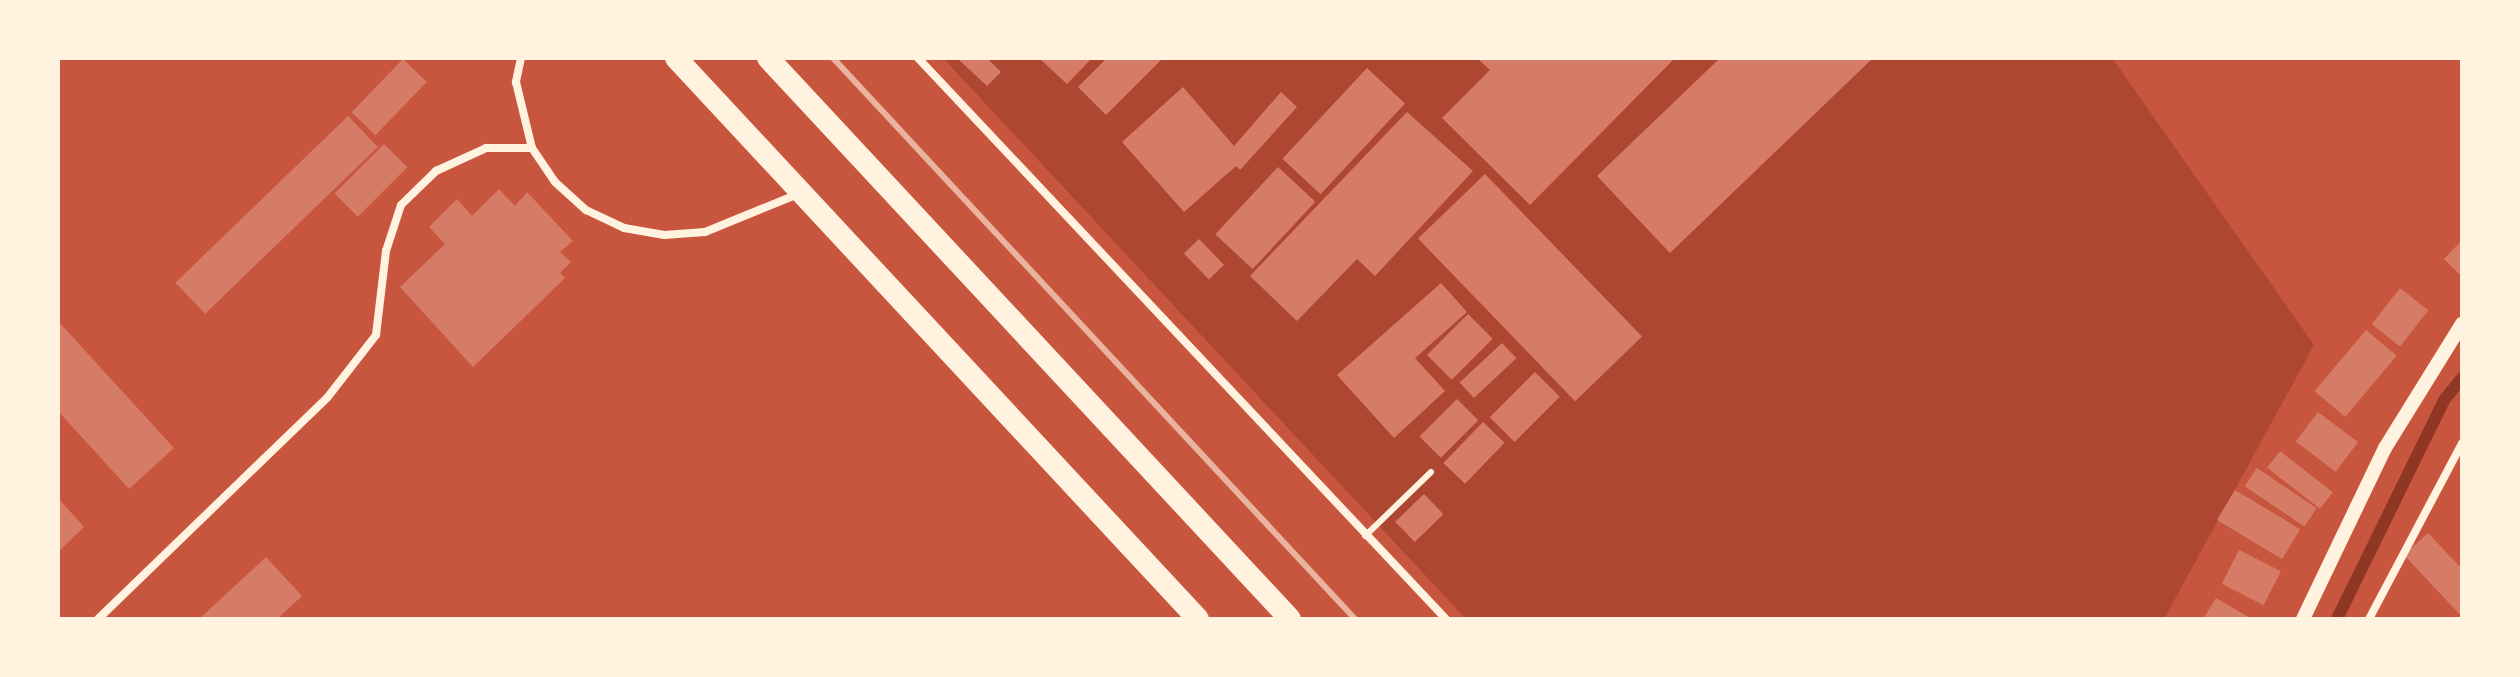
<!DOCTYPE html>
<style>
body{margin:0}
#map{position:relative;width:2520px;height:677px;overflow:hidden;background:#c8553d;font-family:"Nunito Sans",sans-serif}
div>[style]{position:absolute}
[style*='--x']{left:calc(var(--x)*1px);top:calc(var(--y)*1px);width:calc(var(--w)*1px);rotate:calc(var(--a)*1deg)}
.green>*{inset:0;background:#ae4732}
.stream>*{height:12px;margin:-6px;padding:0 6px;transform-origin:6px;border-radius:6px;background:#8f3625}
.building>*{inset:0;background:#d67c66;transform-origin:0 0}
.service>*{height:6px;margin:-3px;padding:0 3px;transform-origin:3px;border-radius:3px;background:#fff3e0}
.minor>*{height:8px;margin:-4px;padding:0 4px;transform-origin:4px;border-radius:4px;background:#fff3e0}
.tertiary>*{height:14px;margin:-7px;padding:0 7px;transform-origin:7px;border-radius:7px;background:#fff3e0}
.trunk>*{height:22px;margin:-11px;padding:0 11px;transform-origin:11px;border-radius:11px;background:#fff3e0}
.rail>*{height:6px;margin:-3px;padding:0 3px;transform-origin:3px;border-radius:3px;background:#e9b49f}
span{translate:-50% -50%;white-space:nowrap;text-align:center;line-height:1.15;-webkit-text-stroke:7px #fff3e0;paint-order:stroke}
.frame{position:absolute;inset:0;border:60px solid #fff3e0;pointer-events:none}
</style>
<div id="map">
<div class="green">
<i style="clip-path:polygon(943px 58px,2112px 58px,2314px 345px,2164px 619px,1466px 619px)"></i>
</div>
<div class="stream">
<i style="--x:2337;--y:619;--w:245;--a:-63.9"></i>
<i style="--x:2445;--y:399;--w:27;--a:-51"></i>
</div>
<div class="building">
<i style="clip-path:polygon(957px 58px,987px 58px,1001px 72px,987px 86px)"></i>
<i style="clip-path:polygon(1039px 58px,1092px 58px,1067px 84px)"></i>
<i style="clip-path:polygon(1107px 58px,1163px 58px,1106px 115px,1078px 87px)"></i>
<i style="clip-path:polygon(1477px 58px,1675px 58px,1530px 205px,1442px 118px,1490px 70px)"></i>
<i style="clip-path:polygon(1720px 58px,1873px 58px,1670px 253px,1597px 176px)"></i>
<i style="left:403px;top:59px;width:33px;height:74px;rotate:44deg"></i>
<i style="left:1367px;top:68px;width:52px;height:124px;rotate:43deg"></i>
<i style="clip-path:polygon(1183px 87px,1234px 146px,1281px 92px,1297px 107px,1240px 170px,1236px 166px,1184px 212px,1122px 142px)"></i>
<i style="clip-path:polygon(1407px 112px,1473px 171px,1375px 276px,1357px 259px,1297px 321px,1250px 276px)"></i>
<i style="left:348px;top:116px;width:43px;height:240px;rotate:46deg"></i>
<i style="left:384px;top:144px;width:33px;height:70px;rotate:45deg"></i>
<i style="left:1278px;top:167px;width:51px;height:92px;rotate:43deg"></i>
<i style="left:1485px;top:174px;width:226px;height:93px;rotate:46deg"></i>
<i style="clip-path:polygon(499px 189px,515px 206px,527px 192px,573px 241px,560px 252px,571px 262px,560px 273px,565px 278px,473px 367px,400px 287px,445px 244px,429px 227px,457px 199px,472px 216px)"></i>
<i style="left:1199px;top:239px;width:36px;height:21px;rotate:46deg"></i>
<i style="clip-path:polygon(2462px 240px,2462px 271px,2459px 274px,2444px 259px)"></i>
<i style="clip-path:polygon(1441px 283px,1467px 312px,1415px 358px,1445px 391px,1394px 438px,1337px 375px)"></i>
<i style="left:2400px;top:288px;width:36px;height:46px;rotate:38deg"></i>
<i style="left:1468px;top:314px;width:35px;height:58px;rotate:45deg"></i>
<i style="clip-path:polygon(58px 321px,174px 448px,129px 489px,58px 411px)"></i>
<i style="left:2366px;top:330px;width:40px;height:80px;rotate:40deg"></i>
<i style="left:1502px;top:343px;width:21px;height:58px;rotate:47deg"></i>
<i style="left:1535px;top:372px;width:35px;height:64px;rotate:45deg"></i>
<i style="left:1457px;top:399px;width:30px;height:53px;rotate:45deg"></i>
<i style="left:2318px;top:412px;width:50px;height:37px;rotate:37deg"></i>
<i style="left:1483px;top:422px;width:30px;height:57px;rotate:44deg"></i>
<i style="left:2280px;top:451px;width:67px;height:21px;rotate:38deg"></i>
<i style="left:2257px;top:468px;width:72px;height:22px;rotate:34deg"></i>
<i style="left:2235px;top:490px;width:76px;height:35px;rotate:31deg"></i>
<i style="left:1424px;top:494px;width:28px;height:40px;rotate:46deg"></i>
<i style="clip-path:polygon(58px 498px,84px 527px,58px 552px)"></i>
<i style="clip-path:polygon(2428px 533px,2462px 569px,2462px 617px,2404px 555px)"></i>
<i style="left:2239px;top:550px;width:47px;height:38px;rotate:27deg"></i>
<i style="clip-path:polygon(266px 557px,302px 596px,277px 619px,199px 619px)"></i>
<i style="clip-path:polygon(2216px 598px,2252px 619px,2203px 619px)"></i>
</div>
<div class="service">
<i style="--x:1365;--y:536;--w:92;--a:-44.1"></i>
</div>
<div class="minor">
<i style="--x:521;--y:58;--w:25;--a:102"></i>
<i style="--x:516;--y:82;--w:68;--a:76.4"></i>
<i style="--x:532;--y:148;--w:41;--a:55.9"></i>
<i style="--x:555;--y:182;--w:42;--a:42.1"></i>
<i style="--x:586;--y:210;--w:42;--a:25.3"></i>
<i style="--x:624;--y:228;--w:41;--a:9.9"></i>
<i style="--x:664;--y:235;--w:41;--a:-4.2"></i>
<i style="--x:705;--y:232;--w:100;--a:-22.2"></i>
<i style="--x:918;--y:58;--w:770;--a:46.74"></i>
<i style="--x:98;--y:619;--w:318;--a:-44"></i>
<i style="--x:327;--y:398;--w:80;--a:-52.1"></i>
<i style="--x:376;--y:335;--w:85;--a:-83.2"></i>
<i style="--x:386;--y:251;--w:48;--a:-71.9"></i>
<i style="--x:401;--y:205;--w:49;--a:-44.2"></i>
<i style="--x:436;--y:171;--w:55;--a:-24.7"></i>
<i style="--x:486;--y:148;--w:46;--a:0"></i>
<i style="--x:2369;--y:619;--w:199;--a:-62.1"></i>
</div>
<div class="tertiary">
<i style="--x:2303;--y:619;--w:190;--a:-64.4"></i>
<i style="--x:2385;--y:448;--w:146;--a:-58.2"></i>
</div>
<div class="trunk">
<i style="--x:676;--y:58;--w:766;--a:47.06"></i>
<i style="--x:768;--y:58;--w:766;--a:47.06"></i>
</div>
<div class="rail">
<i style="--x:833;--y:58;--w:766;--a:47.06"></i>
</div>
<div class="frame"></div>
</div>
